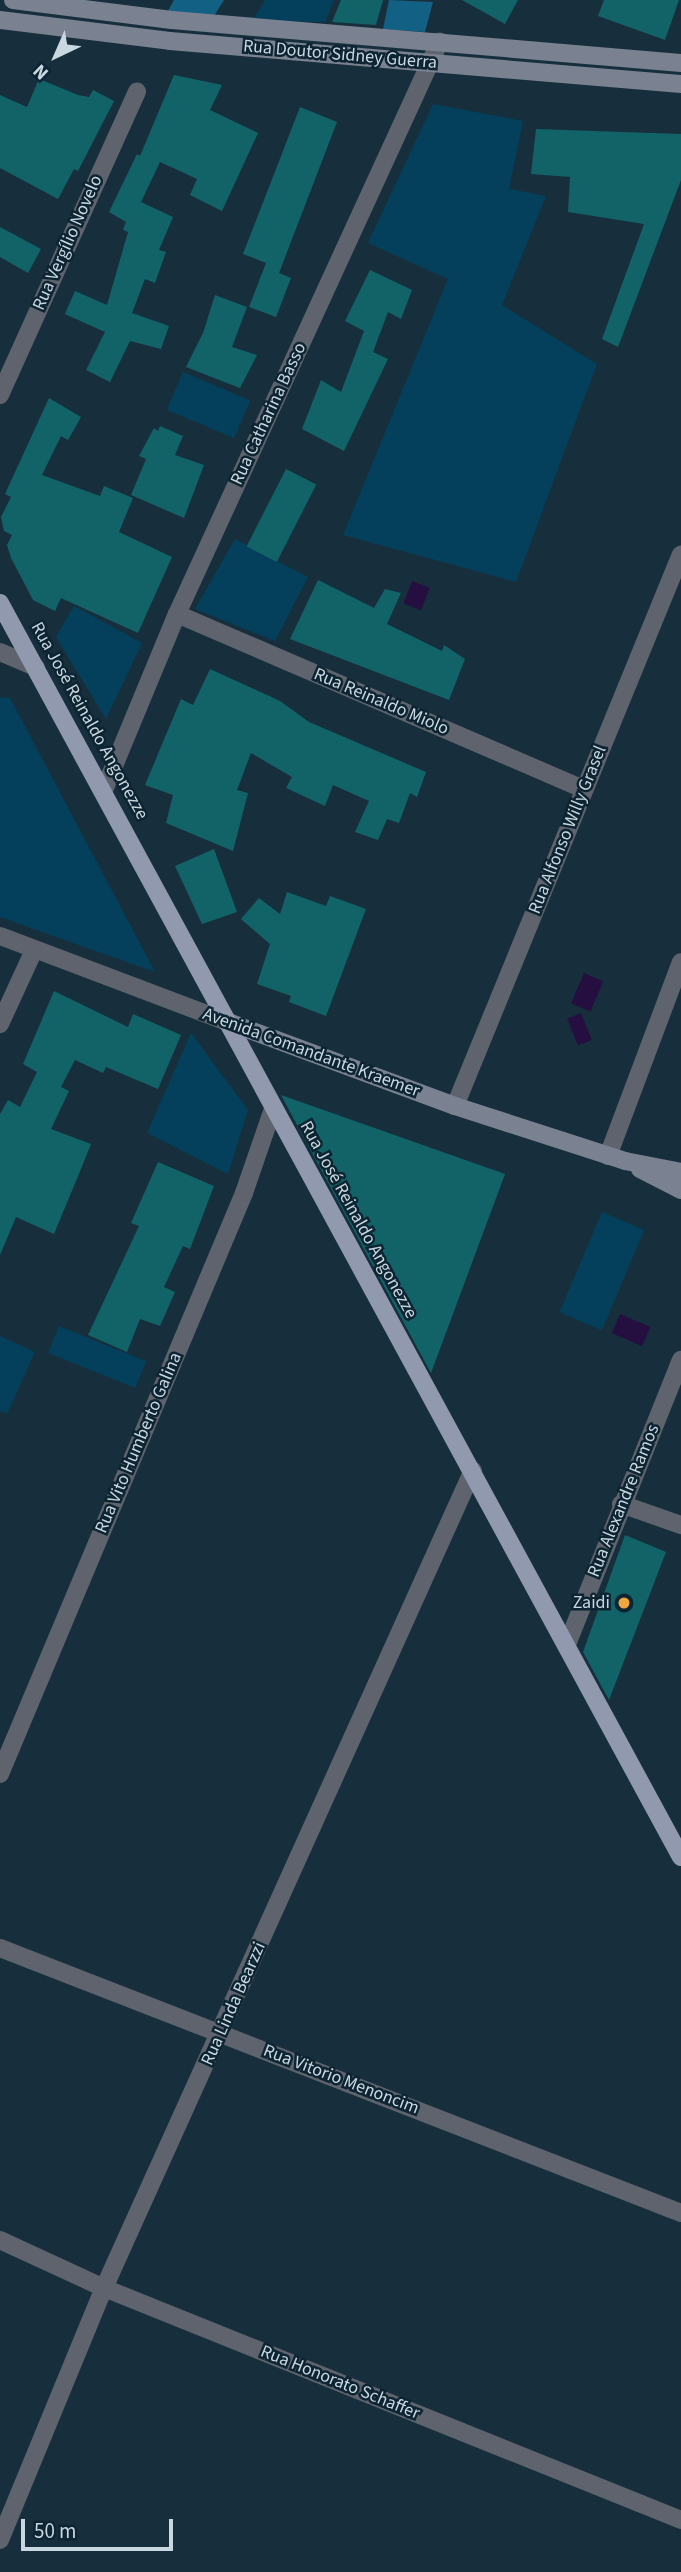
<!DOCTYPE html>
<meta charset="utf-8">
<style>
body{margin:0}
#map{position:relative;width:681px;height:2572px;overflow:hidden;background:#172f3c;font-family:"Source Sans 3",sans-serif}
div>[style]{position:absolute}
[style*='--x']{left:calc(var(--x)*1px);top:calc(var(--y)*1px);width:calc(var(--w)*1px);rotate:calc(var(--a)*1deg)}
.green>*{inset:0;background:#04405b;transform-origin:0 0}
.forest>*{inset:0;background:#126083}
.water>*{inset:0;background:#250f41;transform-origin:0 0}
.building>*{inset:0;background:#126368;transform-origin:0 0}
.minor>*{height:18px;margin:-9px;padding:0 9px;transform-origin:9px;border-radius:9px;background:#5e636d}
.tertiary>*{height:18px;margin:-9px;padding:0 9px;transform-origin:9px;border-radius:9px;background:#5e636d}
.secondary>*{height:18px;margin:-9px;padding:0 9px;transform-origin:9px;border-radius:9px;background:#7a8191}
.primary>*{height:18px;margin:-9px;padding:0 9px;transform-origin:9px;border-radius:9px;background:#9099ad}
.dots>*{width:19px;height:19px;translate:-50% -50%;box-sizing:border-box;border:4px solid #0d2532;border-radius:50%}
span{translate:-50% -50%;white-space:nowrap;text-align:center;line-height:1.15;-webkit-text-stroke:5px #0d2532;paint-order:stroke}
.street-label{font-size:18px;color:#c9d7e0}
.poi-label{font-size:18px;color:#c9d7e0}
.right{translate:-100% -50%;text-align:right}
.north{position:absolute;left:21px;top:21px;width:70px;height:70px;-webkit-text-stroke:5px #0d2532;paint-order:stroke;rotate:224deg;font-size:19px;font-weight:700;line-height:28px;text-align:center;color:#c9d7e0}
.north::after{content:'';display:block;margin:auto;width:24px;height:32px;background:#c9d7e0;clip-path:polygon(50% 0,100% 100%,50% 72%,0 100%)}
.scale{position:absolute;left:21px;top:2519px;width:152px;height:32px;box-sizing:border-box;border:4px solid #c9d7e0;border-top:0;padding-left:9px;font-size:21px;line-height:24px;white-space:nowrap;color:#c9d7e0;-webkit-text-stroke:5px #0d2532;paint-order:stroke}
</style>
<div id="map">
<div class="green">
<i style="clip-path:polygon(265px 0,334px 0,325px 22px,252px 21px)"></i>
<i style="clip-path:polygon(433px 104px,523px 121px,509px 189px,546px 196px,502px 305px,597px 364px,516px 582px,343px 535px,448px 279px,368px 243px)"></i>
<i style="left:183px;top:372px;width:73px;height:41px;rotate:23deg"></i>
<i style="clip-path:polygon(235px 539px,308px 577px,275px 641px,195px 609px)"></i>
<i style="clip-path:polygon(74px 606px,142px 643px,106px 719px,56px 637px)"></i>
<i style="clip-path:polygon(0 697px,10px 698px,155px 972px,0 917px)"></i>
<i style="clip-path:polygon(191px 1033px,248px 1110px,228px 1174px,147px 1133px)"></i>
<i style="left:602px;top:1212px;width:46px;height:109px;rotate:23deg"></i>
<i style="left:59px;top:1326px;width:94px;height:29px;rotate:22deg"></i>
<i style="clip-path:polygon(0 1336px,35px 1352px,7px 1414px,0 1411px)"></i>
</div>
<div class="forest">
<i style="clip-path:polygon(174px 0,224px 0,214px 16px,168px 11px)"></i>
<i style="clip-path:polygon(389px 0,433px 2px,425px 32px,383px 29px)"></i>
</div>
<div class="water">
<i style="left:412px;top:581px;width:19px;height:24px;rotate:21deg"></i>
<i style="left:584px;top:973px;width:21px;height:33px;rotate:23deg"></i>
<i style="left:581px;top:1013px;width:29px;height:15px;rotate:68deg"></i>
<i style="left:620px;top:1314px;width:33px;height:21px;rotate:23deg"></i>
</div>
<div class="building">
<i style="clip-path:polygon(341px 0,383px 0,376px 25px,332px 22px)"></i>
<i style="clip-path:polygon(462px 0,518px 0,505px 24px)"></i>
<i style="clip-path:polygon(604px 0,679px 0,665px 40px,598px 16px)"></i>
<i style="clip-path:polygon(174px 75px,222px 85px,210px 110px,258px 133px,222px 211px,190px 195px,197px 179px,160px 162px,141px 202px,173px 217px,159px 250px,166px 252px,155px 283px,145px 279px,132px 313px,169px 326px,161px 349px,130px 341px,110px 382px,86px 370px,105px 332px,65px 314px,75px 291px,107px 305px,128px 232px,123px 230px,126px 222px,109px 212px,137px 154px,140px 156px)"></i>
<i style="clip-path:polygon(39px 79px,78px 95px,89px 97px,93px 90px,114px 101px,78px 171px,74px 169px,58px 199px,0 168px,0 95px,27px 107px)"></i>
<i style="clip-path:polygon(300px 107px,337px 122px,279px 273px,291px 278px,276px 317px,249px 307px,266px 263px,243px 254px)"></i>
<i style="clip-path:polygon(536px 129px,681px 134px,681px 180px,618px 347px,602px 339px,644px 224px,568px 212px,570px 177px,531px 174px)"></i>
<i style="clip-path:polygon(0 227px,41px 249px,28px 273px,0 257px)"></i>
<i style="clip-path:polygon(370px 270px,412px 290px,401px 319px,388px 312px,373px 352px,388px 359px,344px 451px,302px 429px,321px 380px,341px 392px,364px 331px,345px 321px)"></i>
<i style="clip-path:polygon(215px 295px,247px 307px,232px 347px,257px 355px,240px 388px,186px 367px,203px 333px)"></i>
<i style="clip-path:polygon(49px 398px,81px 417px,68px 440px,61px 436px,42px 475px,100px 496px,104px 486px,133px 498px,119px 532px,172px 557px,138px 633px,61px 598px,55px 611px,33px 600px,11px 558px,7px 545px,12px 535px,4px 531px,1px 517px,11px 497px,5px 494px)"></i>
<i style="clip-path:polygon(160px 426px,183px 436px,175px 455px,204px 465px,184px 518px,131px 495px,146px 459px,139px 456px,154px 428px,158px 431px)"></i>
<i style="left:286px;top:469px;width:34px;height:87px;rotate:27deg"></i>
<i style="clip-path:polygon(318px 580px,374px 608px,385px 589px,401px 593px,387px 624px,442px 651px,444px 645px,465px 659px,449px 700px,290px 639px)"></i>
<i style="clip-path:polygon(210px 669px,280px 701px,309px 722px,426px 772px,417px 797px,410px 793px,399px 823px,387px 819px,378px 840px,355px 832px,369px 801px,333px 785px,325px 806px,286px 788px,292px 777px,251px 753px,237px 790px,248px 793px,233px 851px,166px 823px,173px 795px,145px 785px,181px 699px,193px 705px)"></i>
<i style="clip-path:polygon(214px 849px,237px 912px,202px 924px,175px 866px)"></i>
<i style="clip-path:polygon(287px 892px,326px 906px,330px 896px,366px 909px,326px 1016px,289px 1002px,291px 996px,257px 984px,270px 944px,241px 919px,259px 898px,280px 914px)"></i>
<i style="clip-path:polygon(54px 991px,128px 1027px,133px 1014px,181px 1035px,158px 1089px,106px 1067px,103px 1073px,75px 1060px,61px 1087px,69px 1091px,51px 1129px,91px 1144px,83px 1164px,54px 1234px,16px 1217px,0 1255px,0 1114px,8px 1100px,20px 1107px,37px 1072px,23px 1064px)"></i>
<i style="clip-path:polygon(281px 1095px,505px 1174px,431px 1373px,333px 1192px)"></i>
<i style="clip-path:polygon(158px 1162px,214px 1186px,190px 1249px,183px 1246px,164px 1287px,175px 1292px,160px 1326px,140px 1319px,127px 1352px,88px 1335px,139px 1226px,131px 1223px)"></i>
<i style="clip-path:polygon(625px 1535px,666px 1552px,609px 1700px,583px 1652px)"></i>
</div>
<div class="minor">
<i style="--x:0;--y:395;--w:333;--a:-65.7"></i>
<i style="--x:177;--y:614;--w:443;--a:23.3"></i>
<i style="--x:0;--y:652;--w:39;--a:23"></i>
<i style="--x:0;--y:936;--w:244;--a:20.7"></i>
<i style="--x:0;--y:1024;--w:81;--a:-65.3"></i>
<i style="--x:455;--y:1106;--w:596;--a:-67.73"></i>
<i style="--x:608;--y:1156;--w:207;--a:-69.4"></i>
<i style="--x:621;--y:1504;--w:64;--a:19.3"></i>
<i style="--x:568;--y:1642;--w:304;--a:-68.2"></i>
<i style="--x:0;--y:1774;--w:630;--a:-67.22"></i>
<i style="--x:244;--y:1193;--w:89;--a:-71"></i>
<i style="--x:0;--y:1948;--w:731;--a:21.26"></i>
<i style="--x:0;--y:2240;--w:115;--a:24.8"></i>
<i style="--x:104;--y:2288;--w:622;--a:21.9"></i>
<i style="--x:0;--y:2540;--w:273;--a:-67.6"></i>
<i style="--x:104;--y:2288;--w:897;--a:-65.72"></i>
</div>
<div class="tertiary">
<i style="--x:104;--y:790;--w:191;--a:-67.5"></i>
<i style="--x:177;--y:614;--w:630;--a:-65.35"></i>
</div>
<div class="secondary">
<i style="--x:13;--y:0;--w:160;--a:7.2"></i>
<i style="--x:172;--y:20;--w:511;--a:4.83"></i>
<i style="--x:0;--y:20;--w:171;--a:7"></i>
<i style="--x:170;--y:41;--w:513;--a:4.81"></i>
<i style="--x:228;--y:1022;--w:242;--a:20.3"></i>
<i style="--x:455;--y:1106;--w:179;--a:17.9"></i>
<i style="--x:625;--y:1161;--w:57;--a:11.1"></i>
<i style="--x:640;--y:1169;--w:46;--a:27.1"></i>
</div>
<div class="primary">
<i style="--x:0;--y:603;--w:1427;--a:61.5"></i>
</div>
<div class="dots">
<i style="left:624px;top:1603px;background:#efa73e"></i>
</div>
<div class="street-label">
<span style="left:340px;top:55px;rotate:5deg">Rua Doutor Sidney Guerra</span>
<span style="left:68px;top:243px;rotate:-66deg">Rua Vergílio Novelo</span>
<span style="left:269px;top:414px;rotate:-65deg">Rua Catharina Basso</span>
<span style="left:381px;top:702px;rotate:23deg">Rua Reinaldo Miolo</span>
<span style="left:89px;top:721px;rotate:61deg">Rua José Reinaldo Angonezze</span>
<span style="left:568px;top:830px;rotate:-68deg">Rua Alfonso Willy Grasel</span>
<span style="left:311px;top:1053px;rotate:20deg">Avenida Comandante Kraemer</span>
<span style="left:358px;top:1220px;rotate:61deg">Rua José Reinaldo Angonezze</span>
<span style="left:139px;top:1443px;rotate:-67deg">Rua Vito Humberto Galina</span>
<span style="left:624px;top:1501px;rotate:-68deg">Rua Alexandre Ramos</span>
<span style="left:234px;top:2004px;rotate:-66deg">Rua Linda Bearzzi</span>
<span style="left:341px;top:2080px;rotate:21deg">Rua Vitorio Menoncim</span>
<span style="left:340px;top:2383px;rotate:22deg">Rua Honorato Schaffer</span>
</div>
<div class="poi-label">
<span class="right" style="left:610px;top:1603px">Zaidi</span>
</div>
<div class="north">N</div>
<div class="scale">50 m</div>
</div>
